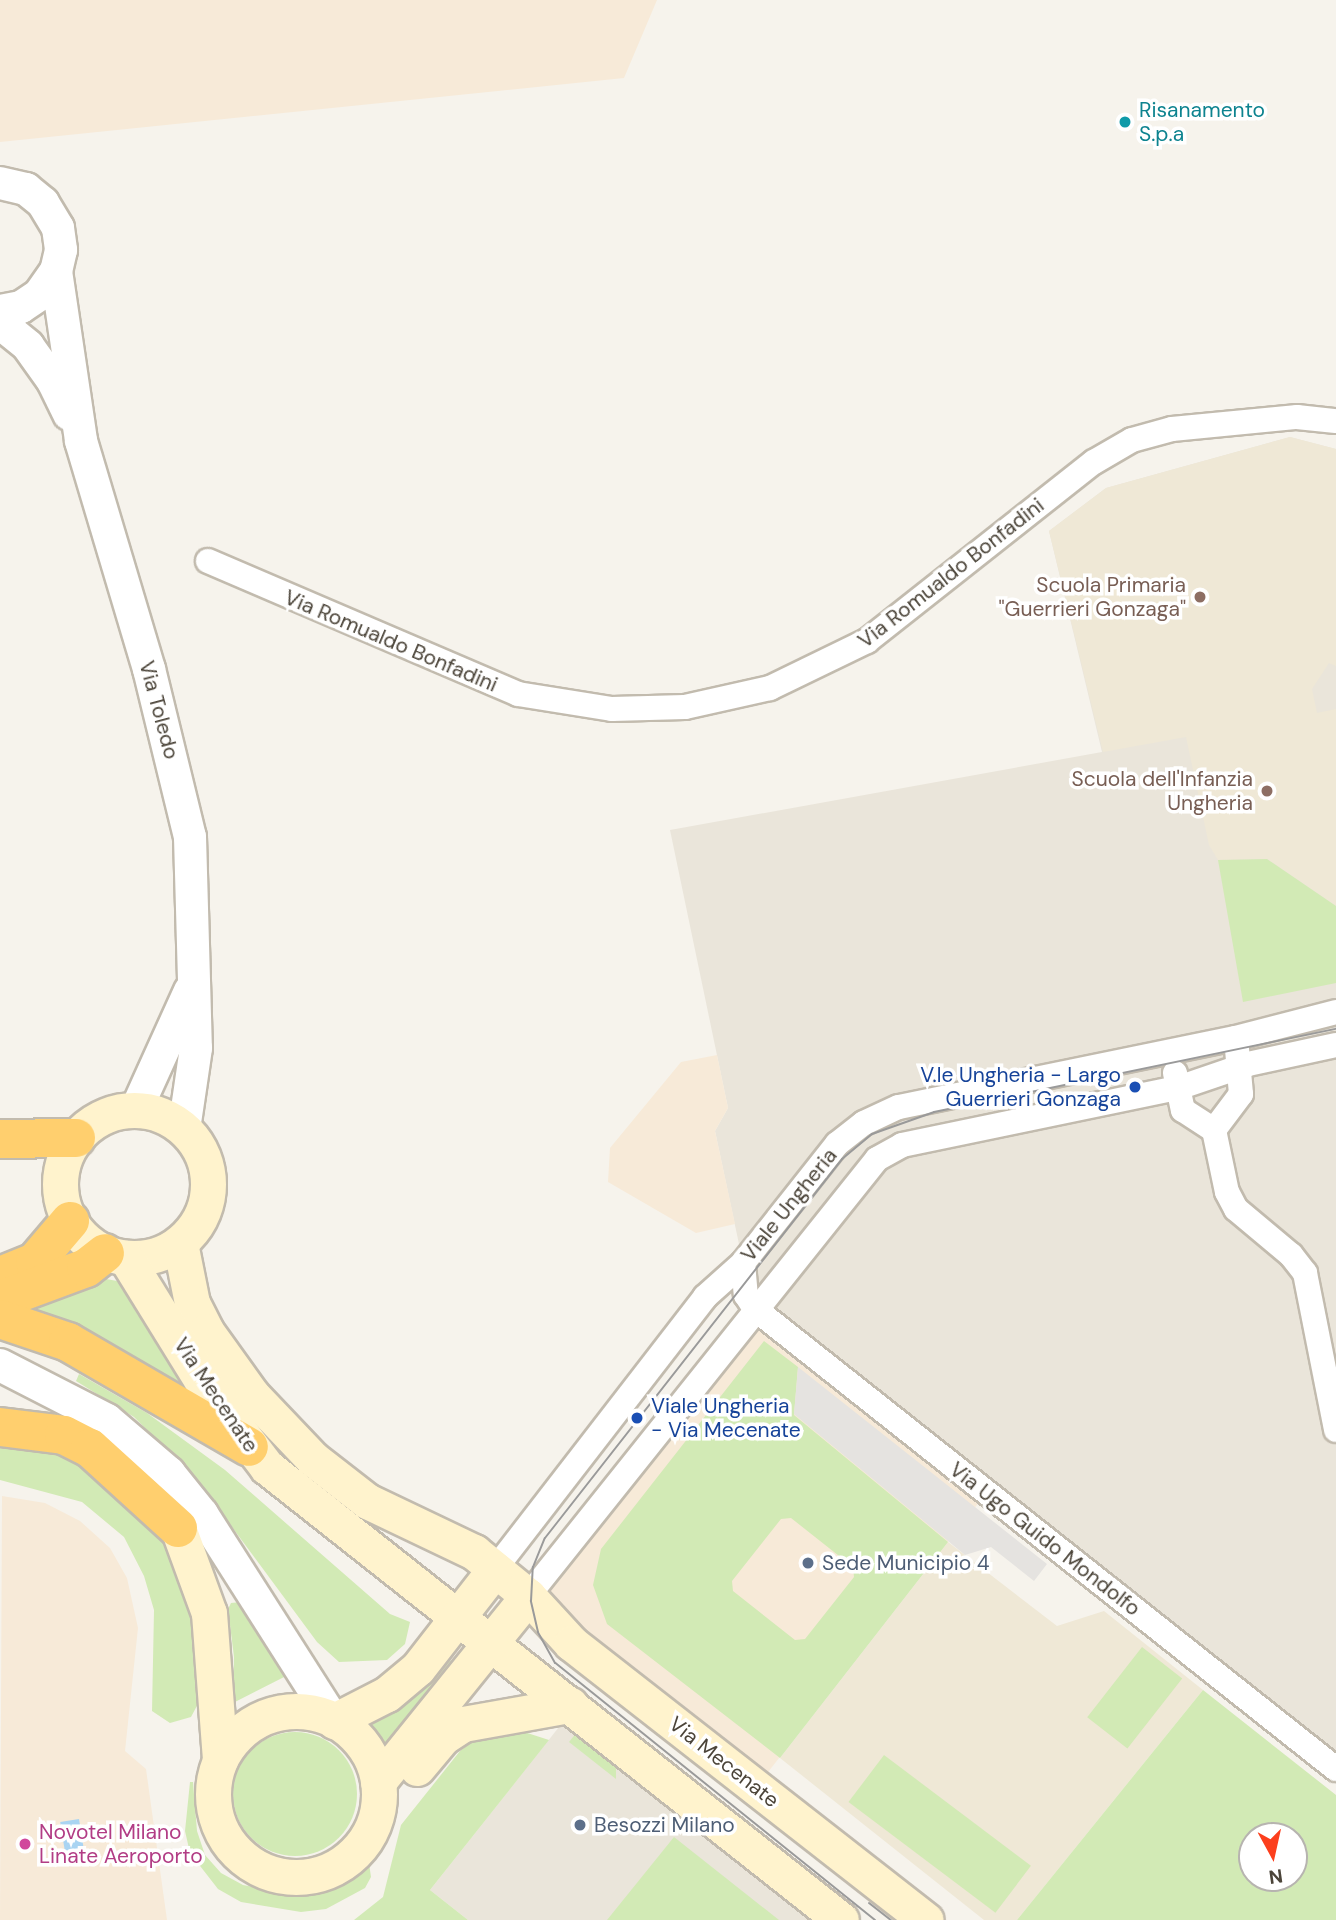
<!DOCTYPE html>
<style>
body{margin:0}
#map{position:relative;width:1336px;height:1920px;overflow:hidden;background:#f6f3ec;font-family:"DM Sans",sans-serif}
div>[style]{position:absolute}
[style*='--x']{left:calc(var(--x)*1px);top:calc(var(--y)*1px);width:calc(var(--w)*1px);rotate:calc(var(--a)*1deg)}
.residential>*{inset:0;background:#eae5da}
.commercial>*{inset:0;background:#f7ead8;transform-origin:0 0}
.education>*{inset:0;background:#efe8d6}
.green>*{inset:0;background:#d2eab5;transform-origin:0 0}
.round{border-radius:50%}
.parking>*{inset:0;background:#e5e3e0}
.water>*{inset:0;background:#a9d4f2;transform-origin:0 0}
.roads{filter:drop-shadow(2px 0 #c2bbae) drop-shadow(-2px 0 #c2bbae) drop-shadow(0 2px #c2bbae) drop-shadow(0 -2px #c2bbae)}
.minor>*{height:24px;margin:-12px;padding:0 12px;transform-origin:12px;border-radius:12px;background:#fff}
.tertiary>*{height:32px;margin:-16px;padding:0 16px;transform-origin:16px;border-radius:16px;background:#fff}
.secondary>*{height:35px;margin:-17.5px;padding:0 17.5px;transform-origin:17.5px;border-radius:17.5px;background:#fff3cd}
.secondary>.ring{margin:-17.5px;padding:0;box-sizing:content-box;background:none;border:35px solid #fff3cd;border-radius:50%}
.motorway>*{height:38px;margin:-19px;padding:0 19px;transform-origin:19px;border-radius:19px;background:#ffcf6e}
.tram>*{height:2px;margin:-1px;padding:0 1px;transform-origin:1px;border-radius:1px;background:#9a9a9a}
.dots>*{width:19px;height:19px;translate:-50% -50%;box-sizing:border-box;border:4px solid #fff;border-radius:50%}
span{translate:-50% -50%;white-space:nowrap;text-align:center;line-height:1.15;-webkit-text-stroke:7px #fff;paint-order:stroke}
.culture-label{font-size:21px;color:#0d838f}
.left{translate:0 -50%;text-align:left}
.street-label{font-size:21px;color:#4b4439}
.education-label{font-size:21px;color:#785e54}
.right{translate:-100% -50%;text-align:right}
.transit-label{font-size:21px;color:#164399}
.service-label{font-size:21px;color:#4e5e75}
.hotel-label{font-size:21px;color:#b23c85}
.north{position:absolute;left:1238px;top:1822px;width:70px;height:70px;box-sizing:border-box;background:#fff;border:2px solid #b7b4b0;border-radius:50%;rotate:172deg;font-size:19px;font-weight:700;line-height:28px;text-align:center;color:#4b4439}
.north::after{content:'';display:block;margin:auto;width:24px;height:32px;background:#fc3f1d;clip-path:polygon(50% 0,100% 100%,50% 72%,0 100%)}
</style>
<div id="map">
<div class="residential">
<i style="clip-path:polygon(1290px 437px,1336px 449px,1336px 1769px,726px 1286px,743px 1263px,715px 1131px,728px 1108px,670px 830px,1102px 752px,1049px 531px,1106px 488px)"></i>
<i style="clip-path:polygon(574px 1708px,841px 1920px,468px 1920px,430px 1890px)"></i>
</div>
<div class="commercial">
<i style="clip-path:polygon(0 0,657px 0,624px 78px,0 142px)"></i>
<i style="clip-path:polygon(717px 1055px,728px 1108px,715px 1131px,735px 1224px,696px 1233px,608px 1182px,610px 1148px,681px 1062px)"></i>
<i style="left:755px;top:1313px;width:293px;height:361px;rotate:38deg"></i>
<i style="clip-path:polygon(2px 1496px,45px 1503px,80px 1521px,110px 1548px,127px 1578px,138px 1628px,125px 1751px,146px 1769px,167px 1920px,0 1920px)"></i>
</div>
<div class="education">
<i style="clip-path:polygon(1290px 437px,1336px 449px,1336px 666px,1329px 663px,1312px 689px,1317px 713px,1336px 709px,1336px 906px,1267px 859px,1218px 860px,1209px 845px,1186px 737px,1103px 752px,1049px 531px,1106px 488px)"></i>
<i style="clip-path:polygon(948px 1542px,1057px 1626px,1104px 1611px,1203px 1690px,1017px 1920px,984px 1920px,780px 1758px)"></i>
</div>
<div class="green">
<i style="clip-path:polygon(1267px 859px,1336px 906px,1336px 983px,1243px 1002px,1218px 860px)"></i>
<i style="clip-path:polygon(90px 1276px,117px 1281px,137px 1299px,217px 1415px,17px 1308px)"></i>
<i style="clip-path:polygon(evenodd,764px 1341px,798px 1367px,794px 1415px,948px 1542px,780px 1758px,607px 1624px,593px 1585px,601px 1549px,764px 1341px,791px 1518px,853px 1567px,854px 1577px,805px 1639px,795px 1640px,733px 1591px,732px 1581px,781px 1519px,791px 1518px)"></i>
<i style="clip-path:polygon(79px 1374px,147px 1413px,225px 1470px,390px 1614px,410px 1622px,405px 1644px,387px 1660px,339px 1662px,317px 1642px,198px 1481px,134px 1417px,76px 1381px)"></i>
<i style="clip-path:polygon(0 1442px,66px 1449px,164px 1541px,192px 1606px,199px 1702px,191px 1717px,170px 1723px,152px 1711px,154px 1610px,144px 1576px,124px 1537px,82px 1502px,0 1480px)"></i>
<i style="clip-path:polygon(241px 1602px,292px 1673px,233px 1703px,234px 1657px,228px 1609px,231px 1603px)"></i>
<i style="left:1142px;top:1647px;width:51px;height:89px;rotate:38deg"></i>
<i style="clip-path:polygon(445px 1656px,451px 1661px,385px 1744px,374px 1744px,358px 1720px)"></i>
<i style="clip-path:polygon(evenodd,1203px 1690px,1336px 1795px,1336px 1920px,1017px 1920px,1203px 1690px,1294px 1836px,1294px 1878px,1252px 1878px,1252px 1836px,1294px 1836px)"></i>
<i style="clip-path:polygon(518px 1730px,549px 1740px,430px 1890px,468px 1920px,354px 1920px,383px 1897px,401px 1825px,460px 1751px,477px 1738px)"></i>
<i class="round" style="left:233px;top:1732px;width:124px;height:124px"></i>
<i style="clip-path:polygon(577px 1732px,616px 1761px,616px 1779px,569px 1742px)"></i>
<i style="left:884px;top:1755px;width:184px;height:59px;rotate:37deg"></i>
<i style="clip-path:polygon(190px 1782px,193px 1782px,197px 1831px,205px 1855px,221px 1873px,243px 1885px,297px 1895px,334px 1887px,368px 1856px,371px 1877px,365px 1888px,326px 1909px,301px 1912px,241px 1902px,218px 1889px,190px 1853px,185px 1831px)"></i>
<i style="clip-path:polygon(674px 1837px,779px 1920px,607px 1920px)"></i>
</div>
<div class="parking">
<i style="clip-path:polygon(798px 1367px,1047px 1564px,1034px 1581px,991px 1547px,965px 1555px,794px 1414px)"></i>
</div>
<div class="water">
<i style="left:79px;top:1819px;width:37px;height:19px;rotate:81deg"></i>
</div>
<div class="roads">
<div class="minor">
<i style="--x:208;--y:561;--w:337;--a:23.2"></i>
<i style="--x:518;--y:694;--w:95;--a:9.1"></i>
<i style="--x:612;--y:709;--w:73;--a:-1.6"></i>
<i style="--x:685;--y:707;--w:87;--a:-12.6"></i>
<i style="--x:770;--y:688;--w:108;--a:-25.9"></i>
<i style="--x:867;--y:641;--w:289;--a:-38.3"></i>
<i style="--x:1094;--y:462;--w:44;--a:-30.1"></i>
<i style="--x:1132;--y:440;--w:41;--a:-15.4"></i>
<i style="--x:1172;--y:429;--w:126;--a:-5.5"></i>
<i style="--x:1297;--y:417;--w:39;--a:6"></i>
<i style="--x:1175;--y:1073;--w:38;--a:78"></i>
<i style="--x:1183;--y:1110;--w:37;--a:33"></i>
<i style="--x:1214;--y:1130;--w:63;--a:78.2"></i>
<i style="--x:1227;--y:1192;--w:19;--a:62"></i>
<i style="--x:1236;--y:1209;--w:72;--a:39.9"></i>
<i style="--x:1291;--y:1255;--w:23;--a:52"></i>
<i style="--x:1305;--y:1273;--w:160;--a:78.8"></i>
<i style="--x:1214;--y:1130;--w:45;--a:-53.1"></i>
<i style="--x:1241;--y:1094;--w:45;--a:-95.1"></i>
<i style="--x:743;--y:1263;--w:32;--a:85"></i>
<i style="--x:746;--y:1295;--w:17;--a:57"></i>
<i style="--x:755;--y:1309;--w:741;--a:38.37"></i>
<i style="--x:495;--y:1569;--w:344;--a:-52.3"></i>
<i style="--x:705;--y:1297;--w:51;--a:-41.8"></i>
<i style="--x:743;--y:1263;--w:152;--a:-51.7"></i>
<i style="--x:837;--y:1144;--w:34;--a:-38"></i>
<i style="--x:864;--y:1123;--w:38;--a:-25"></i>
<i style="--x:899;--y:1107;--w:343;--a:-11.6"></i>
<i style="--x:1235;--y:1038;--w:104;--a:-14.4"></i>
<i style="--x:528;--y:1596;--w:559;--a:-51.39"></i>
<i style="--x:877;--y:1159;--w:29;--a:-29"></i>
<i style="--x:902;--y:1145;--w:282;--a:-11.7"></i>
<i style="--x:1178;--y:1088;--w:74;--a:-18.9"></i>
<i style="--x:1248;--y:1064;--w:90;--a:-12.2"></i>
</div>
<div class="tertiary">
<i style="--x:0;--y:183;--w:27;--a:13"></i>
<i style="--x:26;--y:189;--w:22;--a:39"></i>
<i style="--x:43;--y:203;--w:29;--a:59"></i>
<i style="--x:58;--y:228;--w:22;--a:82"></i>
<i style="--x:61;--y:250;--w:22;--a:103"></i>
<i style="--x:56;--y:271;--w:29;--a:125"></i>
<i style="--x:39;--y:295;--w:22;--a:146"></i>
<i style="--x:21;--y:307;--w:21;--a:169"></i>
<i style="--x:56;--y:271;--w:172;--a:81.6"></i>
<i style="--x:81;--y:441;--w:238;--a:73.4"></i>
<i style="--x:149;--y:669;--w:173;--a:76.3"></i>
<i style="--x:190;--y:837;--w:211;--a:88.4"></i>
<i style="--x:196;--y:1048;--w:82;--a:98.4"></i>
<i style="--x:0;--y:323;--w:36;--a:39"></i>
<i style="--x:28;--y:346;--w:43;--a:54.5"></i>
<i style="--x:53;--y:381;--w:37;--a:64"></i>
<i style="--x:136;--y:1110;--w:131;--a:-65.6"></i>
<i style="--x:0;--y:1365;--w:120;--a:27.2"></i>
<i style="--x:107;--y:1420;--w:82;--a:40.5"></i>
<i style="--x:169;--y:1473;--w:53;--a:51.2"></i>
<i style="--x:202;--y:1514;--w:246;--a:57.5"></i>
</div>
<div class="secondary">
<i class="ring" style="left:60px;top:1110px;width:113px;height:113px"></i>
<i style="--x:180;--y:1243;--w:61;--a:78.7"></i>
<i style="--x:192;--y:1303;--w:31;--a:63"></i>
<i style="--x:206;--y:1331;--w:79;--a:54.3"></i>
<i style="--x:252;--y:1395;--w:88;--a:46.4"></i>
<i style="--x:313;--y:1459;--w:68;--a:37.9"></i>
<i style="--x:367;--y:1501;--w:119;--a:25.5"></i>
<i style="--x:474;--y:1552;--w:70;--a:39.2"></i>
<i style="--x:528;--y:1596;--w:64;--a:47.5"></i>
<i style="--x:571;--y:1643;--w:450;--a:38"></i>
<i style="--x:126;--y:1258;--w:150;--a:58.3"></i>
<i style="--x:205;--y:1386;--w:102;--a:52.6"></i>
<i style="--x:267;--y:1467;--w:731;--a:38.28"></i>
<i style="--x:178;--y:1528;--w:90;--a:70"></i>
<i style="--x:209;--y:1613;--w:147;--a:85.7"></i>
<i class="ring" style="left:213px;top:1711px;width:131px;height:131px"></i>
<i style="--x:334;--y:1721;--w:59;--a:-27"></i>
<i style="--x:387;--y:1694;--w:40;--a:-40"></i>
<i style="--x:418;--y:1668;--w:125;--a:-52.1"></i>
<i style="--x:417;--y:1768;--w:40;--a:-50"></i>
<i style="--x:443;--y:1737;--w:24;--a:-33"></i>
<i style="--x:463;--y:1724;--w:109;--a:-10.1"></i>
<i style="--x:378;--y:1782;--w:239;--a:-51.1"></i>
</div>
<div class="motorway">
<i style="--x:0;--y:1139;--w:76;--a:-0.8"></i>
<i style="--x:0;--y:1276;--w:38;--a:-22"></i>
<i style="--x:35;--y:1262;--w:54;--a:-49.5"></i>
<i style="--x:0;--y:1300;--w:92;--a:-20.4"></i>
<i style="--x:86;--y:1268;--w:24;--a:-38"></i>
<i style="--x:0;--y:1319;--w:72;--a:18.7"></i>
<i style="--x:68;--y:1342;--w:209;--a:30.1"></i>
<i style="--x:0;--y:1427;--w:64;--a:7.1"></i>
<i style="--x:64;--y:1435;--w:29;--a:27"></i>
<i style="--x:90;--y:1448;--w:119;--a:42.3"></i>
</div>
</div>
<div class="tram">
<i style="--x:869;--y:1903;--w:28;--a:38"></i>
<i style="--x:875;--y:1920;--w:410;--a:-141.2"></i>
<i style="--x:555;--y:1663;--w:35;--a:-119"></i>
<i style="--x:538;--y:1632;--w:32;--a:-103"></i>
<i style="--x:531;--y:1601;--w:34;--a:-87"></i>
<i style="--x:533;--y:1567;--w:31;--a:-68"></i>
<i style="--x:545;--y:1538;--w:482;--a:-51.9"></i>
<i style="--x:842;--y:1159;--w:39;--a:-40"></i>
<i style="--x:872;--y:1134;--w:66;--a:-19.5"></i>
<i style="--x:934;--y:1112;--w:410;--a:-11.7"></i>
</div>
<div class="dots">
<i style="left:1125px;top:122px;background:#0f9aa8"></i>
<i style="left:1200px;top:597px;background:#8d6e63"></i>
<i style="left:1267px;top:791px;background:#8d6e63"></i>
<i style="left:1135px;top:1087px;background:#1a4fb4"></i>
<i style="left:637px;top:1418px;background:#1a4fb4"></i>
<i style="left:808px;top:1563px;background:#5c6f8a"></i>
<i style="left:580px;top:1825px;background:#5c6f8a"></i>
<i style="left:25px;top:1844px;background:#d1479c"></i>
</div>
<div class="culture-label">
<span class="left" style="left:1139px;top:122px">Risanamento<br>S.p.a</span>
</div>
<div class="street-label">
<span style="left:951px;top:573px;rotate:-38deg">Via Romualdo Bonfadini</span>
<span style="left:391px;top:641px;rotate:23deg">Via Romualdo Bonfadini</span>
<span style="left:159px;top:710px;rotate:75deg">Via Toledo</span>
<span style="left:789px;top:1205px;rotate:-51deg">Viale Ungheria</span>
<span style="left:216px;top:1395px;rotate:56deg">Via Mecenate</span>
<span style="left:1045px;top:1539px;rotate:38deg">Via Ugo Guido Mondolfo</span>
<span style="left:724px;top:1762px;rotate:38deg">Via Mecenate</span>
</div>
<div class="education-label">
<span class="right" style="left:1186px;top:597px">Scuola Primaria<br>"Guerrieri Gonzaga"</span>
<span class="right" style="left:1253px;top:791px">Scuola dell'Infanzia<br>Ungheria</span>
</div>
<div class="transit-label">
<span class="right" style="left:1121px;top:1087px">V.le Ungheria - Largo<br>Guerrieri Gonzaga</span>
<span class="left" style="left:651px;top:1418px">Viale Ungheria<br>- Via Mecenate</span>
</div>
<div class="service-label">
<span class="left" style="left:822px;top:1563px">Sede Municipio 4</span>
<span class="left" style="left:594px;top:1825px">Besozzi Milano</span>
</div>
<div class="hotel-label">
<span class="left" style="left:39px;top:1844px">Novotel Milano<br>Linate Aeroporto</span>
</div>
<div class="north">N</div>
</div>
